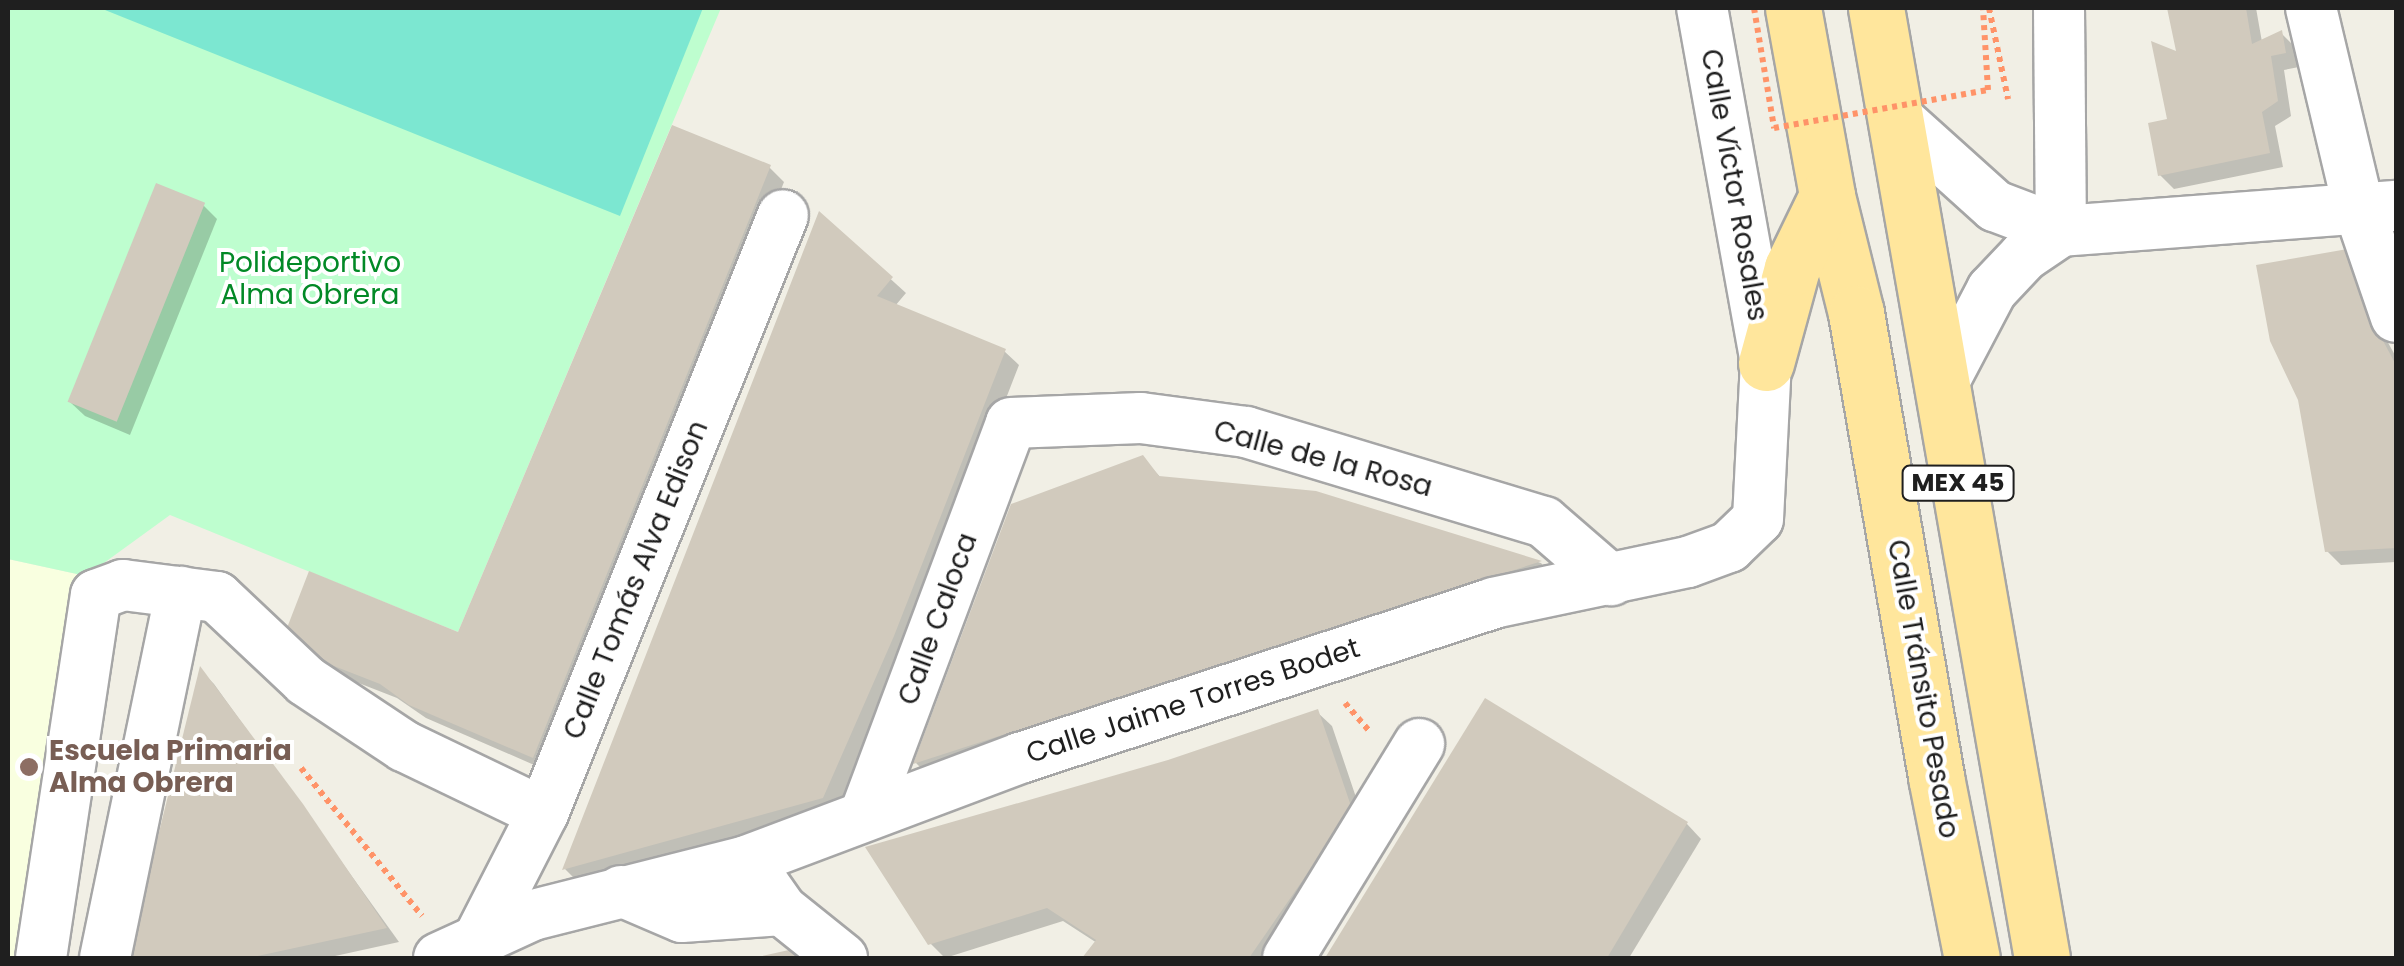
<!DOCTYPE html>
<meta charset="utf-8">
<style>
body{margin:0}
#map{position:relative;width:2404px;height:966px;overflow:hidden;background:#f1efe5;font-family:Poppins,sans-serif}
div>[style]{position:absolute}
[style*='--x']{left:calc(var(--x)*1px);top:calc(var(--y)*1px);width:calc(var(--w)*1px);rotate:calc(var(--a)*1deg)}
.education>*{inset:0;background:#f9ffe0}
.park>*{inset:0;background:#befecf}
.pitch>*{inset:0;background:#7ce7d1}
.shadow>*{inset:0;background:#0003}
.building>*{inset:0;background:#d1cabd;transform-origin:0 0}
.path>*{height:6px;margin-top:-3px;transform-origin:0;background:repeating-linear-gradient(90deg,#ff9368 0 5px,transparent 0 10px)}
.roads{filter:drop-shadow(2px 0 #a6a6a6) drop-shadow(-2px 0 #a6a6a6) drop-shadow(0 2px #a6a6a6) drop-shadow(0 -2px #a6a6a6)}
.minor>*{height:50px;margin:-25px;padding:0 25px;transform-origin:25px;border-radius:25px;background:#fff}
.primary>*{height:55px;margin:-27.5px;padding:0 27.5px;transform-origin:27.5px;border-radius:27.5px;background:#ffe69c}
.path-bridge>*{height:6px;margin-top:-3px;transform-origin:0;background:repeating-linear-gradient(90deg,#ff9368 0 5px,transparent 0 10px)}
.dots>*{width:28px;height:28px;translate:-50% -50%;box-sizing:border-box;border:5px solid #fff;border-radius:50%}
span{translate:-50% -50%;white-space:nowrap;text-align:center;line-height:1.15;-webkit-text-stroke:8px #fff;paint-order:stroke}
.shield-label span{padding:2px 8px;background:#fff;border:2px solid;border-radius:8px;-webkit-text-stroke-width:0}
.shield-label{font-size:25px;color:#1f1f1f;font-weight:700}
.street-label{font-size:28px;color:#1f1f1f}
.park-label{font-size:28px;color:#028926}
.education-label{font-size:28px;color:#785e54;font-weight:700}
.left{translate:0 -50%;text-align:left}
.frame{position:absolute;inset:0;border:10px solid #1f1f1f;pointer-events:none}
</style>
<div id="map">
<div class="education">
<i style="clip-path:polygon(8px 559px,86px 576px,15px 958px,8px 958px)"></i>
</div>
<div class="park">
<i style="clip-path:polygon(8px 8px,721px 8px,458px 632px,170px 515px,86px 576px,8px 559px)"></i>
</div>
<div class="pitch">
<i style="clip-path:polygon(100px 8px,703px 8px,620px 216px)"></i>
</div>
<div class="shadow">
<i style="clip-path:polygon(2170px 8px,2256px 8px,2262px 42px,2281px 33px,2295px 47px,2299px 67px,2284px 70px,2291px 116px,2275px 126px,2283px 167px,2174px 189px,2160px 175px,2179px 55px)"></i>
<i style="clip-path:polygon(769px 167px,784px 182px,548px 771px,426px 718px,397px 698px,333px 673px,288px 633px,460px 636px)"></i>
<i style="clip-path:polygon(203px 205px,217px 219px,130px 435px,85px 416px,70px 402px)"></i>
<i style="clip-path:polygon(820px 215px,906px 293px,895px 306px,1004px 351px,1019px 365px,908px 651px,837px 812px,579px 883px,565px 869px)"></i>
<i style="clip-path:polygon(2373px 264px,2386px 339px,2396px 357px,2396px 562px,2341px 565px,2327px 551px)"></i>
<i style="clip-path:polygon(1143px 458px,1162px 479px,1315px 493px,1541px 563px,1553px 576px,930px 777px,916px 763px,1013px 506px)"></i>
<i style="clip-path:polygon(201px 671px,214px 684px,399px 942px,326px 958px,131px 958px)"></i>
<i style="clip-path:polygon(1486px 702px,1687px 824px,1701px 839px,1629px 958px,1330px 958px)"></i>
<i style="clip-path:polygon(1317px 712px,1332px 726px,1365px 824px,1275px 958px,1085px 958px,1097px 943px,1063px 921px,945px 958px,930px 943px)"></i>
</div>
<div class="building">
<i style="clip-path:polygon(2167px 8px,2246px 8px,2252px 44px,2282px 30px,2286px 53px,2271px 56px,2278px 101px,2262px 112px,2270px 153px,2158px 176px,2148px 123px,2167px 119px,2151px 41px,2176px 51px)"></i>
<i style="clip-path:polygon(672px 125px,771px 165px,533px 758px,409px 705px,380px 684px,316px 659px,285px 633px,309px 571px,458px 632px)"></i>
<i style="left:156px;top:183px;width:53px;height:236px;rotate:22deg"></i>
<i style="clip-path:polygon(819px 211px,893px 277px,877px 296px,1006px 349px,894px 636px,823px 798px,562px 870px)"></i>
<i style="clip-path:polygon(2359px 247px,2373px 322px,2396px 365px,2396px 548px,2325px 552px,2298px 400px,2270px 341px,2256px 265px)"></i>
<i style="clip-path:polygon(1143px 455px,1159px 476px,1316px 491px,1542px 561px,913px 764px,1011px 504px)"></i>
<i style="clip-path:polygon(200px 666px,303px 804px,387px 928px,248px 958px,128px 958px)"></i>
<i style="clip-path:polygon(1485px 698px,1688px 822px,1607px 958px,1325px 958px)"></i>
<i style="clip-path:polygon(1318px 709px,1352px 809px,1249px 958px,1082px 958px,1096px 940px,1047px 908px,928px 945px,865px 847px,1168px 760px)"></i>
<i style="clip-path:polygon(807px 946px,822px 958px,759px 958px,758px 957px)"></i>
</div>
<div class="path">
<i style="--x:1989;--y:8;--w:93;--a:78.2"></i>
<i style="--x:1345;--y:703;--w:37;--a:49"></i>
<i style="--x:301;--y:768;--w:191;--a:50.7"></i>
</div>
<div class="roads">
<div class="minor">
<i style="--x:2059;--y:8;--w:223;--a:89.5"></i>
<i style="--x:2311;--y:8;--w:207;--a:76.6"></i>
<i style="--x:2359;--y:209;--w:114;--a:71.1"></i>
<i style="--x:1895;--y:116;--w:135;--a:42"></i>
<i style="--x:1995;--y:206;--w:71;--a:20.7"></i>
<i style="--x:2061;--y:231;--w:336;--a:-4.3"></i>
<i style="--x:1941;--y:387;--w:110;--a:-62.3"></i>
<i style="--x:1992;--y:290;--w:47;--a:-46.7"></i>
<i style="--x:2024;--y:256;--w:45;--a:-34"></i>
<i style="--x:865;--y:814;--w:417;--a:-69.5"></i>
<i style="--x:1011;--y:423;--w:130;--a:-2.2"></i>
<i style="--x:1141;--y:418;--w:106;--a:7.6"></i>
<i style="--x:1246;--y:432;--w:311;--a:16.8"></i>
<i style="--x:1544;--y:522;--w:89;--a:40.9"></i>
<i style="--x:763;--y:883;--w:33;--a:55"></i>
<i style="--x:782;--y:910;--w:77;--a:38.7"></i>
<i style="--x:621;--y:891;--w:66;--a:23.1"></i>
<i style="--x:682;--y:917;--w:100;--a:-4"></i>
<i style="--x:478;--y:940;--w:143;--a:-62.9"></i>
<i style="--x:543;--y:813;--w:644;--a:-68.13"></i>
<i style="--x:41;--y:958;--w:367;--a:-81.4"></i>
<i style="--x:96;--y:595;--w:29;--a:-20"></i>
<i style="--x:123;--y:585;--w:95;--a:7.3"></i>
<i style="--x:217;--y:597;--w:122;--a:43.3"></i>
<i style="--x:306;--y:681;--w:118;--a:33.6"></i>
<i style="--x:404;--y:746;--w:154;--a:25.7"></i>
<i style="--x:105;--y:958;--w:374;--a:-78.3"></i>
<i style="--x:439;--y:958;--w:103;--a:-24.6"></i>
<i style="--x:533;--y:915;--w:220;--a:-14.2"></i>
<i style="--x:746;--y:861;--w:293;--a:-20.6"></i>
<i style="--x:1020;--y:758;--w:498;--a:-18.1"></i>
<i style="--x:1493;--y:603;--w:199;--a:-11.9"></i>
<i style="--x:1688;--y:562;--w:44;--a:-20.1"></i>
<i style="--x:1729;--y:547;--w:40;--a:-44"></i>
<i style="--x:1758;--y:519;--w:156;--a:-87.1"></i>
<i style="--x:1766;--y:363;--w:361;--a:-100.2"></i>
<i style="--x:1288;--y:958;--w:251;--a:-58.5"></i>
</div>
<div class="primary">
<i style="--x:1793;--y:8;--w:191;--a:79.7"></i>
<i style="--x:1827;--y:196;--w:121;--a:76.1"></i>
<i style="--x:1856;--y:313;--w:471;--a:80.2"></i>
<i style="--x:1936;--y:777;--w:185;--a:78.8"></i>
<i style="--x:1876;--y:8;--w:964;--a:80.09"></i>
<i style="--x:1766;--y:363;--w:98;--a:-74.7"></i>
<i style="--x:1792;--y:268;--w:80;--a:-64.1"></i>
</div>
</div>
<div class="path-bridge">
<i style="--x:1754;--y:8;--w:122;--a:80.5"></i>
<i style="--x:1774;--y:128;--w:217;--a:-10.1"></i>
<i style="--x:1988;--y:90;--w:82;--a:-93.5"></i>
</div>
<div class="dots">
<i style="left:29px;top:767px;background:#8d6e63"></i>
</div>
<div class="shield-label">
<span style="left:1958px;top:483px">MEX 45</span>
</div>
<div class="street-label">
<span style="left:1734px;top:185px;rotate:80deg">Calle Víctor Rosales</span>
<span style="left:1323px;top:459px;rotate:15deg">Calle de la Rosa</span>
<span style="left:636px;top:580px;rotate:-68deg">Calle Tomás Alva Edison</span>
<span style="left:938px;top:619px;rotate:-70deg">Calle Caloca</span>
<span style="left:1923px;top:689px;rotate:80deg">Calle Tránsito Pesado</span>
<span style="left:1193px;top:701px;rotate:-18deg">Calle Jaime Torres Bodet</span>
</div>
<div class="park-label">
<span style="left:310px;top:279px">Polideportivo<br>Alma Obrera</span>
</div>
<div class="education-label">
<span class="left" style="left:49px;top:767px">Escuela Primaria<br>Alma Obrera</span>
</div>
<div class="frame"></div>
</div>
